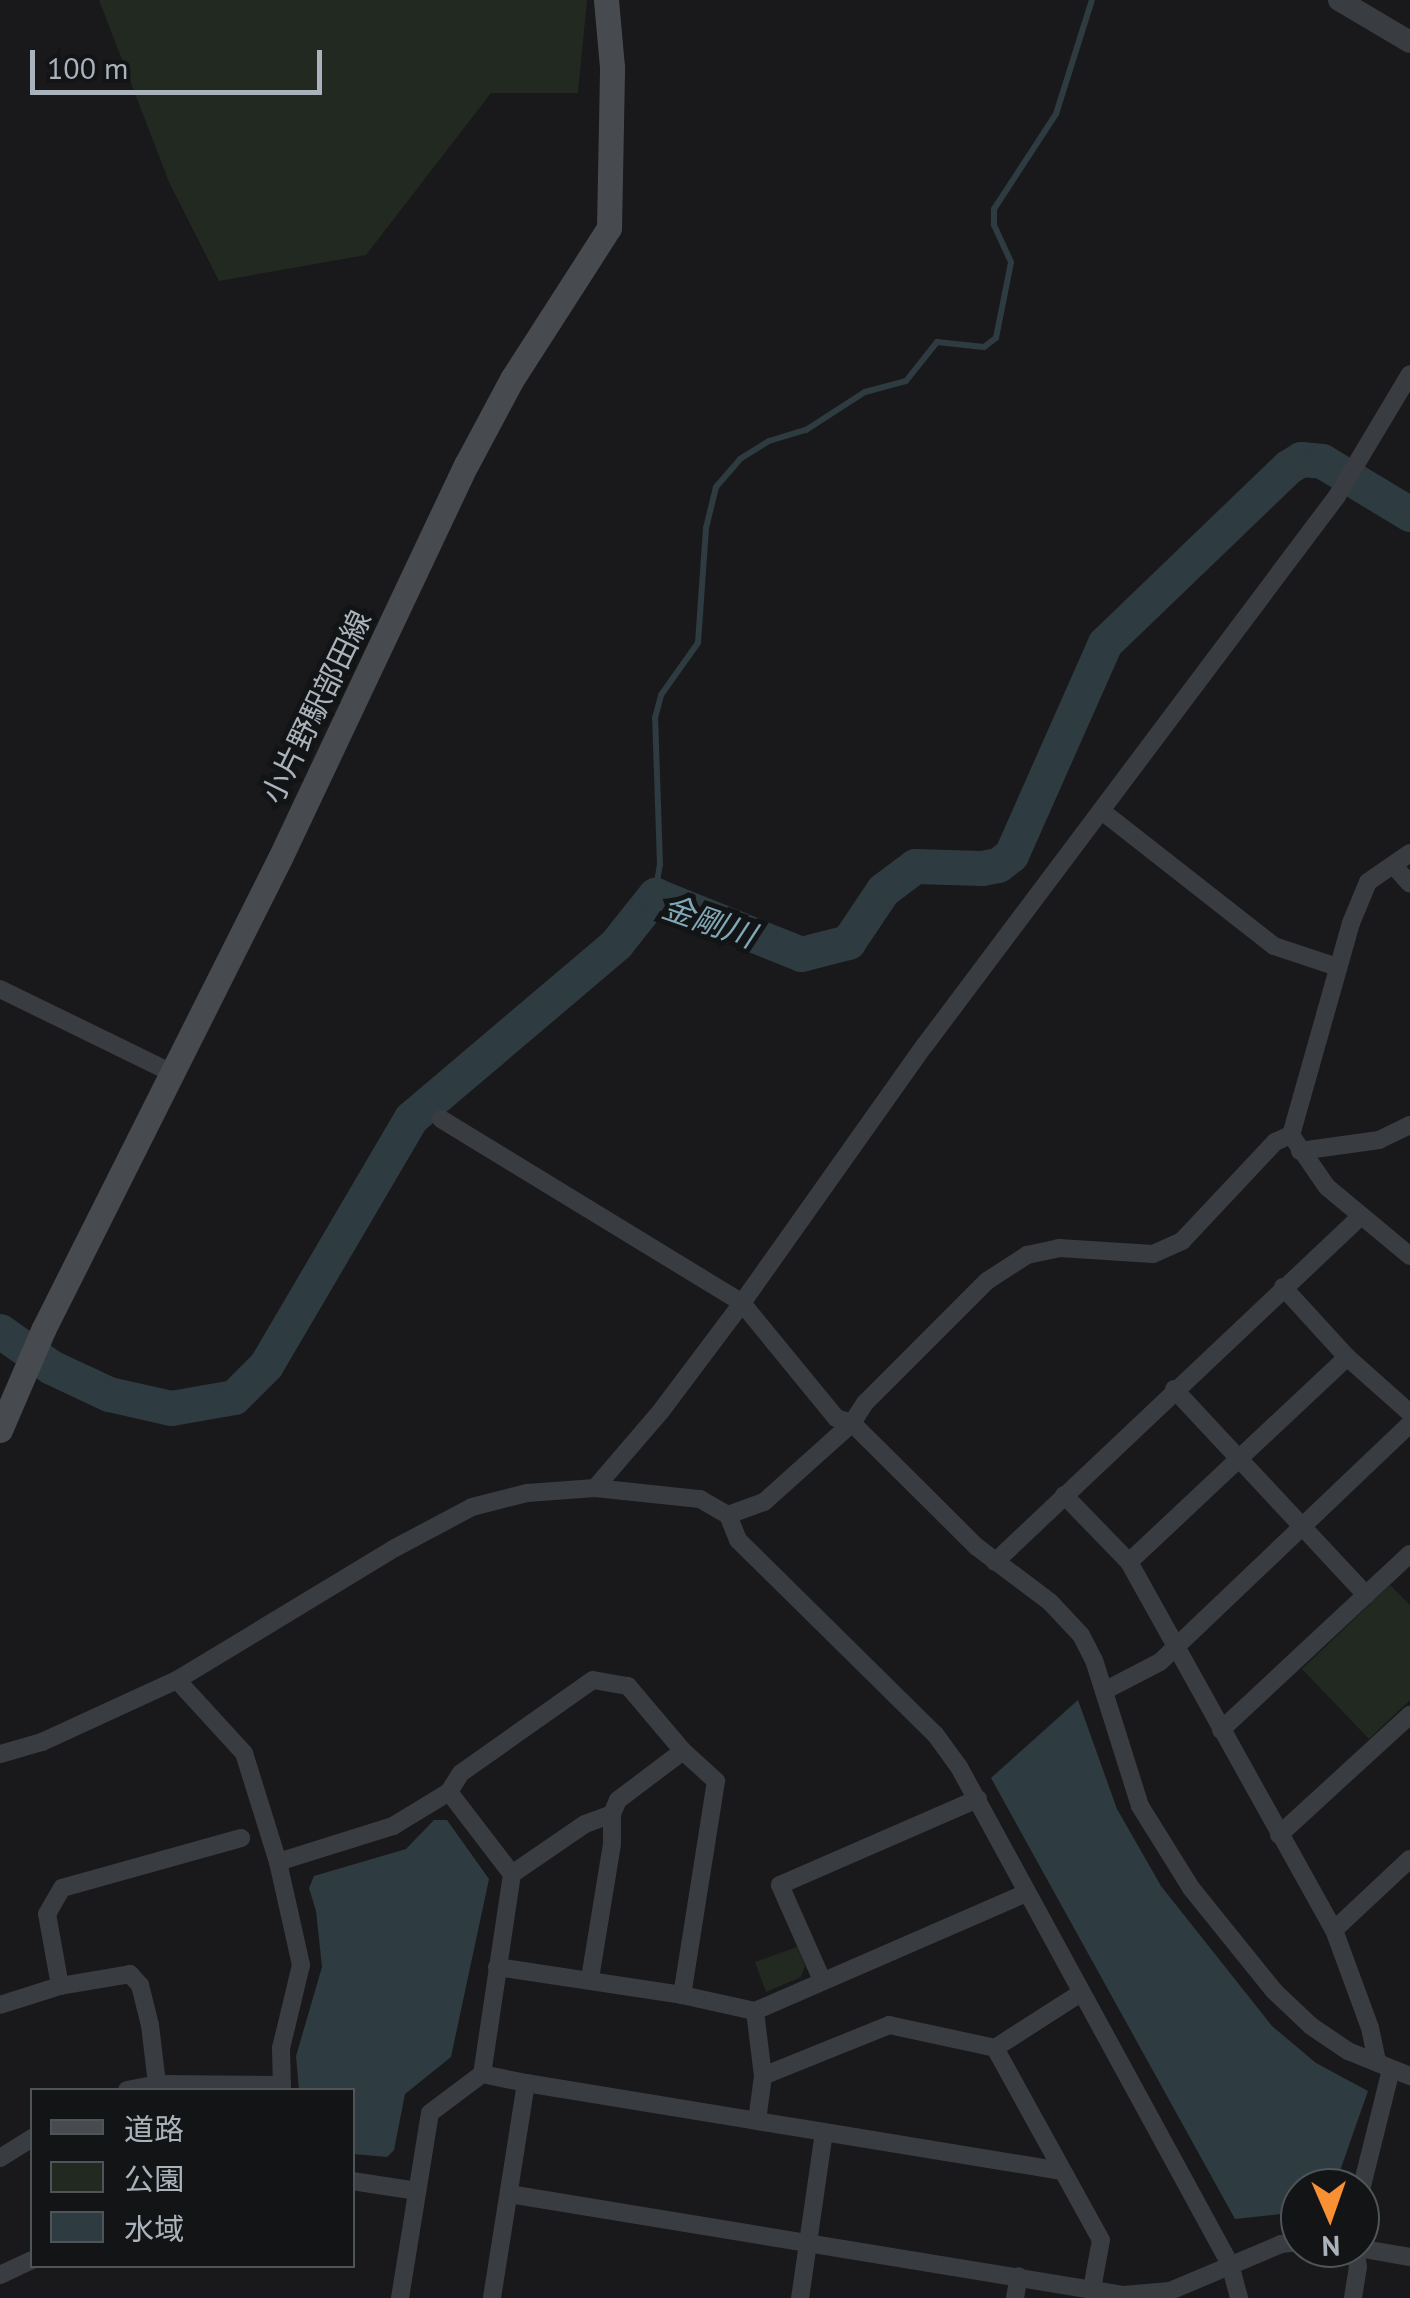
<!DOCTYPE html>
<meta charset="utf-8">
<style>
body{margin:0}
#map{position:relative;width:1410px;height:2298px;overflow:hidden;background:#19191b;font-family:"PT Sans","Noto Sans JP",sans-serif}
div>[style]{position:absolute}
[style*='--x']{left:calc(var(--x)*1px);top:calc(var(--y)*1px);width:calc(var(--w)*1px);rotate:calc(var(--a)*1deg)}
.green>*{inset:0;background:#212920}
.water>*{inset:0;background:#2e3b40}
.stream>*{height:6px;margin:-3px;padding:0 3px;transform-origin:3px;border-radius:3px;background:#2e3b40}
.river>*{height:35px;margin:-17.5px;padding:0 17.5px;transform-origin:17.5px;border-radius:17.5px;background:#2e3b40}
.minor>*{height:18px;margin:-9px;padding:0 9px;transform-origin:9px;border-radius:9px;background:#393c40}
.tertiary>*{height:22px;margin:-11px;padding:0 11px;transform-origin:11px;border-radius:11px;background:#393c40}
.secondary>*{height:25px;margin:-12.5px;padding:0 12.5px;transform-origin:12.5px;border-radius:12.5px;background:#474b50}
span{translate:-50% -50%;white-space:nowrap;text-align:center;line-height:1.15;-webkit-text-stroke:10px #131416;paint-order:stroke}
.street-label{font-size:30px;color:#aab3bb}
.water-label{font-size:32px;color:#81a8b7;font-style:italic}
.legend{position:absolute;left:30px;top:2088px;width:325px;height:180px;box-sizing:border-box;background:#131416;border:2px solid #4f5458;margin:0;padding:12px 18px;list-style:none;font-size:30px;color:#aab3bb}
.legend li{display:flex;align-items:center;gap:20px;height:50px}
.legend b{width:50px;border:2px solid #4f5458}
.north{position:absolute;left:1280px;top:2168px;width:100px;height:100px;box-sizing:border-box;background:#131416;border:2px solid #4f5458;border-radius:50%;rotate:178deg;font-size:28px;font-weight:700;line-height:40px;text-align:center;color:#aab3bb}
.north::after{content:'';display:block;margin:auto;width:35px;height:45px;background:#f99033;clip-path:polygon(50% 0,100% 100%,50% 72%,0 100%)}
.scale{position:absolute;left:30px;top:50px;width:292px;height:45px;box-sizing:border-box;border:5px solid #aab3bb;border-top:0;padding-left:12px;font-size:30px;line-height:35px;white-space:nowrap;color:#aab3bb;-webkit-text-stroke:8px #131416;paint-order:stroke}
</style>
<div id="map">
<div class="green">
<i style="clip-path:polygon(99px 0,587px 0,578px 93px,491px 93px,366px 255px,219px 281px,169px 182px)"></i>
<i style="clip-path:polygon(1390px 1585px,1410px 1605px,1410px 1700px,1369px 1739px,1302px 1669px)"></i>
<i style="clip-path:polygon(797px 1947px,805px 1966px,801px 1977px,766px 1992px,755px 1962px)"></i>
</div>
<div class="water">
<i style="clip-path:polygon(1078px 1700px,1117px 1809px,1161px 1886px,1272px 2026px,1316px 2063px,1368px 2091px,1334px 2188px,1300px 2188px,1300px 2212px,1235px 2219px,991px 1778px)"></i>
<i style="clip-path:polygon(434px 1820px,447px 1820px,489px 1879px,451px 2057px,405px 2094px,394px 2150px,387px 2157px,353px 2154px,352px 2090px,299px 2090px,296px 2056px,322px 1967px,316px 1911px,309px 1888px,314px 1876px,406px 1849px)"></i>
</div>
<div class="stream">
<i style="--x:655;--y:895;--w:30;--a:-81"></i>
<i style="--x:660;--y:865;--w:147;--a:-91.9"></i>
<i style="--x:655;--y:718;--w:24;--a:-75"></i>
<i style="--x:661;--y:695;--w:64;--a:-54.6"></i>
<i style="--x:698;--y:643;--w:115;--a:-86"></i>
<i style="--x:706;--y:528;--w:42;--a:-76.3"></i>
<i style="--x:716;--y:487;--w:37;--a:-49"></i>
<i style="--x:740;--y:459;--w:34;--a:-32"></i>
<i style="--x:769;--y:441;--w:39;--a:-17"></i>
<i style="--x:806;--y:430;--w:70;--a:-32.8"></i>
<i style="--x:865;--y:392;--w:42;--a:-15"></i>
<i style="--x:906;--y:381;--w:50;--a:-51.5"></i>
<i style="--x:937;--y:342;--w:47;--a:6.1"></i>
<i style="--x:984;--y:347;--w:15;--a:-37"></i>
<i style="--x:996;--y:338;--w:77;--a:-78.8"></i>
<i style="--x:1011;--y:262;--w:41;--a:-114.7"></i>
<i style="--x:994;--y:225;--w:16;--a:-90"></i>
<i style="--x:994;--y:209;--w:113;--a:-56.9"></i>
<i style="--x:1056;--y:114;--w:120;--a:-72.5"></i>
</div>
<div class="river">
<i style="--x:0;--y:1331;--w:62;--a:35.2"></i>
<i style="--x:51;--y:1367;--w:64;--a:25"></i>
<i style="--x:109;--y:1394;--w:64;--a:12.7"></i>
<i style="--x:171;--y:1408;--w:64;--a:-9.9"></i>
<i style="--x:234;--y:1397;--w:45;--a:-45"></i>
<i style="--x:266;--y:1365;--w:286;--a:-59.6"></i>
<i style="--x:411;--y:1118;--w:269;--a:-40.3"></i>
<i style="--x:616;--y:944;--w:63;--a:-51.5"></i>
<i style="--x:655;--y:895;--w:157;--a:22"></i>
<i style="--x:801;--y:954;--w:49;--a:-14.3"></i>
<i style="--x:848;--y:942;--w:63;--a:-56.1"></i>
<i style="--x:883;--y:890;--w:40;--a:-37"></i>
<i style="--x:915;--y:866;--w:67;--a:1.7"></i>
<i style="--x:982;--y:868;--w:16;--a:-11"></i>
<i style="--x:998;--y:865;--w:16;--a:-38"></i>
<i style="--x:1011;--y:855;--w:232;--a:-66.1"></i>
<i style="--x:1105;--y:643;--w:254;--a:-43.9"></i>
<i style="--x:1288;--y:467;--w:15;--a:-32"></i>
<i style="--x:1301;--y:459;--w:21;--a:5"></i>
<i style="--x:1322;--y:461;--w:103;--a:31.1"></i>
</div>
<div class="minor">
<i style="--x:1103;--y:812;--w:217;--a:38.1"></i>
<i style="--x:1274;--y:946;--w:66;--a:18.4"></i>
<i style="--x:1410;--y:853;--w:51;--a:145.4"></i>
<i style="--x:1368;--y:882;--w:44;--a:112.5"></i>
<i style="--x:1351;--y:923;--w:220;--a:105.8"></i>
<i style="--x:1291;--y:1135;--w:63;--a:55.3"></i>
<i style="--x:1327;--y:1187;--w:108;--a:39.7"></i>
<i style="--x:1393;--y:865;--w:25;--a:48"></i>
<i style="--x:0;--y:989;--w:194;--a:26"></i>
<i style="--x:441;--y:1119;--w:353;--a:31.4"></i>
<i style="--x:742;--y:1303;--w:149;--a:50.7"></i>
<i style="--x:836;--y:1418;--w:17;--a:17"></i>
<i style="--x:852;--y:1423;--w:176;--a:44.8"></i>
<i style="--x:977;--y:1547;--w:91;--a:37"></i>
<i style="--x:1050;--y:1602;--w:45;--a:46.8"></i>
<i style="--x:1081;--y:1635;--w:28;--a:63"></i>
<i style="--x:1094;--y:1660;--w:153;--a:72.5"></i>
<i style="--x:1140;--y:1806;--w:97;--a:58.1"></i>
<i style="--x:1191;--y:1888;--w:132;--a:51.1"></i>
<i style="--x:1274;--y:1991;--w:51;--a:43.4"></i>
<i style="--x:1311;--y:2026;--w:45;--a:34"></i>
<i style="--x:1348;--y:2051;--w:67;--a:22"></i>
<i style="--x:1300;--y:1151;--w:80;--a:-7.9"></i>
<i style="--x:1379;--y:1140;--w:34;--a:-26"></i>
<i style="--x:1283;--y:1287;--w:95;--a:47.6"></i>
<i style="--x:1347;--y:1357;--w:84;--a:41.6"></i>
<i style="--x:1174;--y:1389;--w:282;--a:47"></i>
<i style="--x:595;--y:1488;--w:101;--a:-49.4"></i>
<i style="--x:661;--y:1411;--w:135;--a:-53.1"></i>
<i style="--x:742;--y:1303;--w:316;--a:-54.7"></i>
<i style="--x:925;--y:1045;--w:686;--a:-53.11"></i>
<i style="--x:1337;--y:496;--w:142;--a:-59.1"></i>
<i style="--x:1064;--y:1495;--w:93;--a:45.9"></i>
<i style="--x:1129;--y:1562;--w:421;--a:60.9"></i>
<i style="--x:1334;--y:1930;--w:104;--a:69.8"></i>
<i style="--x:1370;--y:2028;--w:34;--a:78"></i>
<i style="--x:728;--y:1515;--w:38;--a:-20"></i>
<i style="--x:764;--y:1502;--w:118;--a:-41.9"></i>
<i style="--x:852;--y:1423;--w:24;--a:-57"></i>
<i style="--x:865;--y:1403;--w:173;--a:-45"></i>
<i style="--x:987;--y:1281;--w:48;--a:-33"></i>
<i style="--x:1027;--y:1255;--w:33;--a:-12"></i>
<i style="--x:1059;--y:1248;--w:94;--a:3.7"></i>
<i style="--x:1153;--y:1254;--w:32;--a:-24"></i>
<i style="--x:1182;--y:1241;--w:136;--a:-46.8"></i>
<i style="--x:1275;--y:1142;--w:17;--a:-24"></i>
<i style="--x:995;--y:1562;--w:504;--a:-43.39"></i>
<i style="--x:1129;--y:1562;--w:299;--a:-43.2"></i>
<i style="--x:177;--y:1680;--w:99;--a:47.5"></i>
<i style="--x:244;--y:1753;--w:114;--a:72.7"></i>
<i style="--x:278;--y:1862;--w:106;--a:77.4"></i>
<i style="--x:301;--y:1965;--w:85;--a:103.5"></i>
<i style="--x:281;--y:2048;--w:42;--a:88.6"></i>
<i style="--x:1104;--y:1691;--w:63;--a:-27.4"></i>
<i style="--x:1160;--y:1662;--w:345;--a:-43.6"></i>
<i style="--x:1221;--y:1730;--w:258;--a:-43"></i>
<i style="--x:0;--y:1754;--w:44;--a:-15.9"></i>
<i style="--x:42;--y:1742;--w:149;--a:-24.7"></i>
<i style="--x:177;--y:1680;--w:255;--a:-31.2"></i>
<i style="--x:395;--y:1548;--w:87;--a:-28"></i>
<i style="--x:472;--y:1507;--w:57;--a:-14.3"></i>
<i style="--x:527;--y:1493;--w:68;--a:-4.2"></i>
<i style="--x:595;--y:1488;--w:106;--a:6"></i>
<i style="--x:700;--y:1499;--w:32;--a:30"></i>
<i style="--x:728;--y:1515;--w:27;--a:68"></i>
<i style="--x:738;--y:1540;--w:276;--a:44.6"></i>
<i style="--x:935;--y:1734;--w:41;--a:54"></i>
<i style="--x:959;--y:1767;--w:566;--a:61.4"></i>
<i style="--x:1230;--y:2264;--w:35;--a:75"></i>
<i style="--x:449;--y:1792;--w:103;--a:52.5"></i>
<i style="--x:512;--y:1874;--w:202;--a:98.5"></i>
<i style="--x:612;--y:1814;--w:15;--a:-67"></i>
<i style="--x:618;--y:1800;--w:81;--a:-37"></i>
<i style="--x:1279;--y:1835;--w:178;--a:-42.5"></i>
<i style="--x:278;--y:1862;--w:121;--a:-17.4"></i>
<i style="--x:393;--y:1826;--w:66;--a:-31.3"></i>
<i style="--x:449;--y:1792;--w:22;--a:-58"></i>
<i style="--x:461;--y:1773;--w:161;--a:-35.2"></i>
<i style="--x:593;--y:1680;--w:36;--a:10"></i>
<i style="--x:628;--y:1686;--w:85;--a:49.8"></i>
<i style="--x:683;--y:1751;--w:45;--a:42.3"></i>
<i style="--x:716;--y:1781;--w:217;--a:99"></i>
<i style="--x:512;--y:1874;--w:88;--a:-34.4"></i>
<i style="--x:585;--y:1824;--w:29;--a:-20"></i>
<i style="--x:612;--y:1814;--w:30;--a:90"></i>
<i style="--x:612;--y:1844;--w:137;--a:99.3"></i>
<i style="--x:1334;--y:1930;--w:104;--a:-43.1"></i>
<i style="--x:497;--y:1967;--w:187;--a:8.6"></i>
<i style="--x:682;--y:1995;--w:75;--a:12.4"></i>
<i style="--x:755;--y:2011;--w:65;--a:83"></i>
<i style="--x:763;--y:2076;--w:45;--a:97.6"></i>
<i style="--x:757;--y:2121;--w:68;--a:9.3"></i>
<i style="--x:824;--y:2132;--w:168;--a:98.2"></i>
<i style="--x:822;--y:1980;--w:104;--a:-113.9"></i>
<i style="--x:780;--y:1885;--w:216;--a:-23.5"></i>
<i style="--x:60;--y:1986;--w:73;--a:-100.2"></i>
<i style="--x:47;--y:1914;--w:30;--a:-60"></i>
<i style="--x:62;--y:1888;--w:186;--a:-15.6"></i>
<i style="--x:0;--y:2005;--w:63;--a:-17.6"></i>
<i style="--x:60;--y:1986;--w:71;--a:-9.7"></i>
<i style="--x:130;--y:1974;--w:15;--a:48"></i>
<i style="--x:140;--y:1985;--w:41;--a:76"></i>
<i style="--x:150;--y:2025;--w:59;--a:83.2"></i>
<i style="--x:157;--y:2084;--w:125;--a:0.5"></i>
<i style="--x:755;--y:2011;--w:296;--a:-23.5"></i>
<i style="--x:995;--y:2048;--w:100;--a:-32.7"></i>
<i style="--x:763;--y:2076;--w:136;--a:-22"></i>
<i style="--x:889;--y:2025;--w:108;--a:12.2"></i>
<i style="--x:995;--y:2048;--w:219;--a:61.1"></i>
<i style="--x:1101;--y:2240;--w:50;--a:100.4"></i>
<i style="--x:526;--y:2083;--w:234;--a:9.3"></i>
<i style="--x:127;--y:2090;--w:31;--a:-11"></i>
<i style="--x:824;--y:2132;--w:240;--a:9.3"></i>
<i style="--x:0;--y:2158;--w:38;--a:-32"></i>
<i style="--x:352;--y:2181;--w:66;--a:8.7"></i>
<i style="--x:509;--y:2194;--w:622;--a:9.34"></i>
<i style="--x:1123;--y:2295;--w:47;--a:-4.9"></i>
<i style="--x:1170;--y:2291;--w:121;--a:-22.9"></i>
<i style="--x:1281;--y:2244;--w:19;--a:-6"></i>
<i style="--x:1360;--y:2194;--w:128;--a:-76"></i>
<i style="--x:1358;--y:2248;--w:53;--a:9.8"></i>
<i style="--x:0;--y:2275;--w:35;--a:-25"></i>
<i style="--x:400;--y:2298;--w:187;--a:-80.8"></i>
<i style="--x:430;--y:2113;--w:65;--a:-36.9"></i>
<i style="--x:482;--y:2074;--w:45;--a:11.6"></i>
<i style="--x:526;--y:2083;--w:218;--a:99"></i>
<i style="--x:1015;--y:2298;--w:22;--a:-80"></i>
<i style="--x:1353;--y:2298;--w:31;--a:-81"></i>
<i style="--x:1358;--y:2267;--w:19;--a:-99"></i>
</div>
<div class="tertiary">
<i style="--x:1339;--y:0;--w:82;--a:30.6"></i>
</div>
<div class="secondary">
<i style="--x:0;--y:1430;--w:109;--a:-66.7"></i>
<i style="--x:43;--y:1330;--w:528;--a:-63.34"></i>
<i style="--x:280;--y:858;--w:435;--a:-64.7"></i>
<i style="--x:466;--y:465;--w:98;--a:-61.9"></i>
<i style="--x:512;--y:379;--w:179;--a:-57.3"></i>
<i style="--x:609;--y:228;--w:161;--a:-88.9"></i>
<i style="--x:612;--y:67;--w:67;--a:-95.1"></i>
</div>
<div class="street-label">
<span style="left:316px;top:707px;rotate:-64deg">小片野駅部田線</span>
</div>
<div class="water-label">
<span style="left:709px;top:921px;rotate:19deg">金剛川</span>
</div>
<ul class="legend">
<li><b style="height:12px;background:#474b50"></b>道路</li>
<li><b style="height:28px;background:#212920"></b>公園</li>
<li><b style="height:28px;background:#2e3b40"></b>水域</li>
</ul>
<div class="north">N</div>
<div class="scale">100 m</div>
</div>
